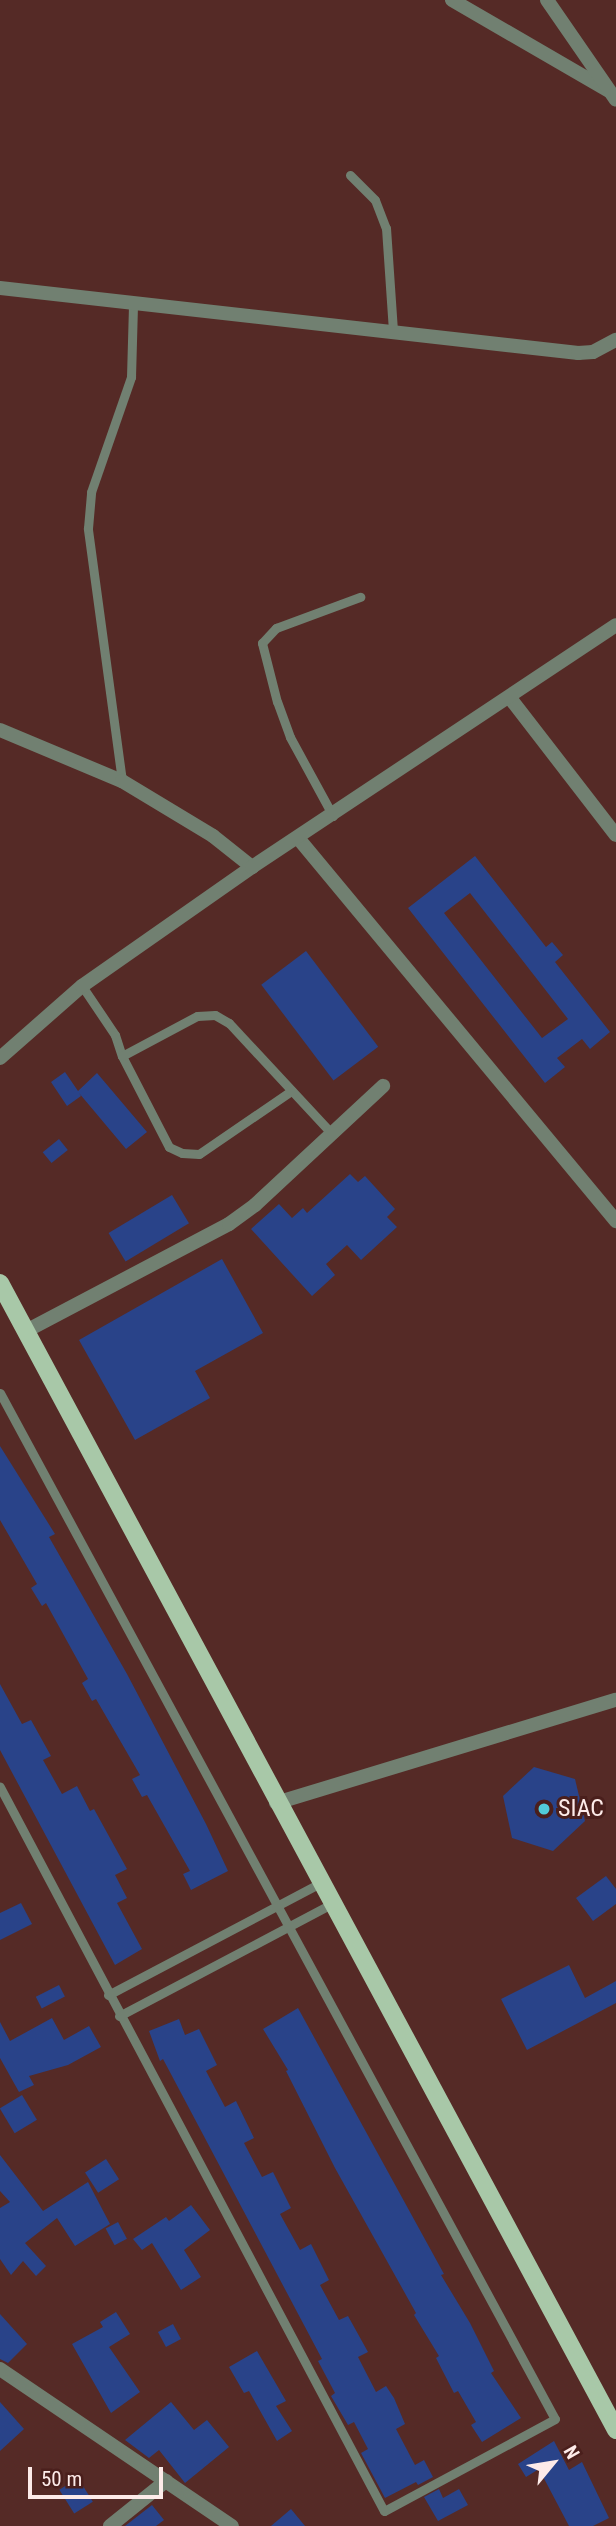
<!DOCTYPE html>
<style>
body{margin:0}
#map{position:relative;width:616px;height:2526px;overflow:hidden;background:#552a26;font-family:"Roboto Condensed",sans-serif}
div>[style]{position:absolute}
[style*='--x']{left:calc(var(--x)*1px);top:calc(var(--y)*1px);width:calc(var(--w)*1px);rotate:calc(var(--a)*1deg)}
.building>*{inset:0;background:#294389;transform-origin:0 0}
.service>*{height:9px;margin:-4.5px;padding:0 4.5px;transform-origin:4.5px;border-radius:4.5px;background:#718071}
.minor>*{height:14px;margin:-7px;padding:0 7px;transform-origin:7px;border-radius:7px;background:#718071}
.tertiary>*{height:14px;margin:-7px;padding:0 7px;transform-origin:7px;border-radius:7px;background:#718071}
.primary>*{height:18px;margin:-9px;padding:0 9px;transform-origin:9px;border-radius:9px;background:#a8c8a8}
.dots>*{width:19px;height:19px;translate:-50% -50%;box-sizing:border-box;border:4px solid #4a1f1c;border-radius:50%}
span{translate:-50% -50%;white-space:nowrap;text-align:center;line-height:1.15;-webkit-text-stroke:6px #4a1f1c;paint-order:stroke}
.poi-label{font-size:24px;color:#fdebe9}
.left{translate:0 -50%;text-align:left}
.north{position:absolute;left:518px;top:2428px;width:70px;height:70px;-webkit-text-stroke:5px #4a1f1c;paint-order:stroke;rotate:60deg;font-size:19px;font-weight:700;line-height:28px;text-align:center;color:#fdebe9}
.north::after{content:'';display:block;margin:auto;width:24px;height:32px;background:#fdebe9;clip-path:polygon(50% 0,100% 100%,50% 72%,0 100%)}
.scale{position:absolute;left:28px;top:2467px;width:135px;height:32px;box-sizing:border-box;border:4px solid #fdebe9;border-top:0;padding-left:9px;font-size:21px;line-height:24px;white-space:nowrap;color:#fdebe9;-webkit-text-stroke:5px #4a1f1c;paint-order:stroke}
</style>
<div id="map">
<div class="building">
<i style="clip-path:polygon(evenodd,475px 856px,546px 947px,552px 942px,563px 955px,555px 962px,610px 1032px,590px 1049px,582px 1039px,557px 1058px,565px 1067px,545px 1083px,408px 908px,475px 856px,470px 893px,568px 1019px,542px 1038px,444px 913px,470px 893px)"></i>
<i style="left:306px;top:951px;width:120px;height:56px;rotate:53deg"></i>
<i style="clip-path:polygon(65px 1072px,78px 1091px,97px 1073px,147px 1132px,126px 1149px,79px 1093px,81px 1096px,67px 1106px,51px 1082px)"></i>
<i style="left:59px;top:1139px;width:14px;height:21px;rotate:51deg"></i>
<i style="clip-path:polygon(350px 1174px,358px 1182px,365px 1176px,395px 1209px,387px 1217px,397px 1227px,361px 1260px,347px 1245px,326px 1264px,335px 1275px,312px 1296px,251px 1229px,279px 1204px,292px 1218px,303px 1208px,307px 1213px)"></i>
<i style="left:172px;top:1195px;width:33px;height:74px;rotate:59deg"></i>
<i style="clip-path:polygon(222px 1259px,263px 1333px,195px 1371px,210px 1398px,135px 1440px,79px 1340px)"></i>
<i style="clip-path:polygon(0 1446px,55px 1534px,49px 1537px,127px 1674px,206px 1824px,228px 1871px,191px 1890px,183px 1874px,190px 1871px,147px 1795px,142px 1797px,132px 1779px,140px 1775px,96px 1699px,92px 1701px,82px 1683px,88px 1679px,46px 1603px,42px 1606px,31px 1588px,37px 1584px,0 1520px)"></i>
<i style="clip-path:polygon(0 1684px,22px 1724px,31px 1720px,51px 1756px,43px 1760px,62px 1794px,77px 1786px,90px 1811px,94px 1809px,127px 1869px,115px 1875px,127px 1898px,117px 1903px,142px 1949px,115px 1965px,0 1750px)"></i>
<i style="clip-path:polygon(534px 1767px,575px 1779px,585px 1821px,553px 1851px,512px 1838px,503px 1796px)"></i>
<i style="clip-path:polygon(606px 1876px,616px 1889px,616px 1904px,593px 1921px,576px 1898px)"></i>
<i style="clip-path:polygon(21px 1903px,32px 1924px,0 1940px,0 1913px)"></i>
<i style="clip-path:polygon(569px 1965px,585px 1998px,616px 1981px,616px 2003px,527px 2050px,501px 1999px)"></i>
<i style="left:59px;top:1985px;width:13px;height:26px;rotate:63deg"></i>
<i style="clip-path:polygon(298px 2008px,444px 2274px,441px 2275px,470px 2323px,494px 2371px,491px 2373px,521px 2418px,482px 2442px,471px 2425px,476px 2422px,458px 2391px,454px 2393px,436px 2358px,439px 2356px,414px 2315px,416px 2313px,335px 2168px,286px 2071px,288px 2070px,263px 2029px)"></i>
<i style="clip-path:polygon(52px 2018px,64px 2040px,89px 2026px,101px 2047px,68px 2065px,29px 2076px,34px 2085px,19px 2092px,0 2058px,0 2022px,10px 2041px)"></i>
<i style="clip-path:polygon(179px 2019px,185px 2035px,199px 2029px,217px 2065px,206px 2071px,225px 2107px,236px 2101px,254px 2138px,244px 2143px,262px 2177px,273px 2172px,291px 2208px,280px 2214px,300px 2250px,311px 2244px,329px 2280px,320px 2285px,339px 2320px,348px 2316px,368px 2352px,358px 2357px,376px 2392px,386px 2386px,394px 2398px,405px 2424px,396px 2429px,415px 2465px,424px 2460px,433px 2477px,418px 2485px,416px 2482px,385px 2498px,361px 2453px,368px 2449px,354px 2422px,348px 2425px,331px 2396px,335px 2393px,318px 2361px,322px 2359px,163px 2059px,160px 2061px,149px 2031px)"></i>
<i style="left:22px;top:2095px;width:29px;height:26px;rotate:59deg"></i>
<i style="clip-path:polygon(0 2155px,43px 2211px,88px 2182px,110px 2224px,75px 2246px,57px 2218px,25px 2243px,46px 2266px,36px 2276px,23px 2261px,11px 2275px,0 2259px,0 2208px,10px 2202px,0 2191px)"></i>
<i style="left:106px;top:2159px;width:24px;height:25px;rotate:57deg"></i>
<i style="clip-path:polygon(191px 2205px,210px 2230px,184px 2250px,201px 2277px,181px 2290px,152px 2243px,142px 2250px,133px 2239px,166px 2217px,169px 2221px)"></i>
<i style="left:118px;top:2222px;width:19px;height:14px;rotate:62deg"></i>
<i style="clip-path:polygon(116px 2312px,130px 2334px,109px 2347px,140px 2392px,111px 2413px,72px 2344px,103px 2327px,100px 2322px)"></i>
<i style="clip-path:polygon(0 2314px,27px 2344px,8px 2363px,0 2359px)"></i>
<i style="left:173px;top:2324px;width:17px;height:17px;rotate:62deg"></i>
<i style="clip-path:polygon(257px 2351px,286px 2401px,276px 2406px,292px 2431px,277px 2441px,249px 2391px,244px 2393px,229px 2367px)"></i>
<i style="clip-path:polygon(0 2402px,24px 2429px,0 2451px)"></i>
<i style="clip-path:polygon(171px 2402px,194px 2430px,207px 2420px,229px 2447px,185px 2483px,159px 2450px,149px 2458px,125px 2440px)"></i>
<i style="clip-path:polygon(554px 2441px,569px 2470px,582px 2462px,609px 2518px,593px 2526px,569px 2526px,539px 2469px,526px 2477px,518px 2464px)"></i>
<i style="left:78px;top:2478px;width:28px;height:22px;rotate:58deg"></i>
<i style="clip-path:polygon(439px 2489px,443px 2498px,459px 2489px,468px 2505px,438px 2521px,424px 2497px)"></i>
<i style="clip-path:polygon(152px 2505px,164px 2520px,156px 2526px,125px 2526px)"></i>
<i style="clip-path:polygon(291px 2509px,305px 2526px,271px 2526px)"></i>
</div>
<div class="service">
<i style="--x:350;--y:175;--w:35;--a:45"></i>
<i style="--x:375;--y:200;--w:30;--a:69"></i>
<i style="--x:386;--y:228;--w:104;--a:86.1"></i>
<i style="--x:122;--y:781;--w:255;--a:-97.7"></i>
<i style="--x:88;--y:528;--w:36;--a:-85"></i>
<i style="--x:91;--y:492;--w:122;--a:-70.8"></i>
<i style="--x:131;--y:377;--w:73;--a:-88.4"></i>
<i style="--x:333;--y:816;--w:90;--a:-118.6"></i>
<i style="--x:290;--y:737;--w:37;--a:-110"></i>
<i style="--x:277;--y:702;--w:61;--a:-104.3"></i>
<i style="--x:262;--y:643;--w:21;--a:-47"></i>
<i style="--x:276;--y:628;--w:90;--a:-20.3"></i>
<i style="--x:82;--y:986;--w:59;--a:56"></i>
<i style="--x:115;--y:1035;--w:22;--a:72"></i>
<i style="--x:122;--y:1056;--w:102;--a:62.7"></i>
<i style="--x:169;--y:1147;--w:14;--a:25"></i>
<i style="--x:182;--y:1153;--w:17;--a:3"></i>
<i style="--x:199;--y:1154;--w:112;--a:-34.4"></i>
<i style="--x:122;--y:1056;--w:85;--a:-28.1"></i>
<i style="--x:197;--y:1016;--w:18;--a:-3"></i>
<i style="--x:215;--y:1015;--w:16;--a:30"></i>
<i style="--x:229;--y:1023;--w:151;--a:47.1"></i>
<i style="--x:0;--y:1393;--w:1166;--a:61.59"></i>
<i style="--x:555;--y:2419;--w:194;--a:151.7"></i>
<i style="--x:384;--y:2511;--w:820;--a:-117.94"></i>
<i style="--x:108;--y:1995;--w:240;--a:-27.8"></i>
<i style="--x:119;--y:2016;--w:240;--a:-27.8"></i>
</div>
<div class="minor">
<i style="--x:452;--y:0;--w:181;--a:30.1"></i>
<i style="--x:547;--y:0;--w:121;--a:55.4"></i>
<i style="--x:0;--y:288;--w:582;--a:6.42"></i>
<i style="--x:578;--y:353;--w:15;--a:-4"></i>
<i style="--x:593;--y:352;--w:26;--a:-28"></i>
<i style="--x:510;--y:698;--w:173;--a:52.3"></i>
<i style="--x:0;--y:730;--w:132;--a:22.7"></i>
<i style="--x:122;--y:781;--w:106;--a:31.1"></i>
<i style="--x:213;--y:836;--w:50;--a:38.5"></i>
<i style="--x:298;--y:838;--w:498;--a:50.3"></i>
<i style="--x:26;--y:1331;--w:229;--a:-27.8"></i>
<i style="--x:229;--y:1224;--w:32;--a:-36"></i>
<i style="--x:255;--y:1205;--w:175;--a:-42.9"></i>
<i style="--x:276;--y:1803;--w:355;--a:-16.9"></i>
<i style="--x:0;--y:2369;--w:280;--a:34.1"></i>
<i style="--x:110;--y:2526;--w:72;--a:-38.8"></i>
</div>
<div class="tertiary">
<i style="--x:0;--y:1058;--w:109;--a:-41.3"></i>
<i style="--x:82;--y:986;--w:208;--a:-35"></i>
<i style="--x:252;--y:867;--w:437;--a:-33.6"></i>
</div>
<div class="primary">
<i style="--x:0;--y:1283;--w:1302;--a:61.76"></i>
</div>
<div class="dots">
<i style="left:544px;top:1809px;background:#52cbd9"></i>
</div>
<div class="poi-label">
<span class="left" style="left:558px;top:1809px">SIAC</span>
</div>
<div class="north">N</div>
<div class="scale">50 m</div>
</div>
